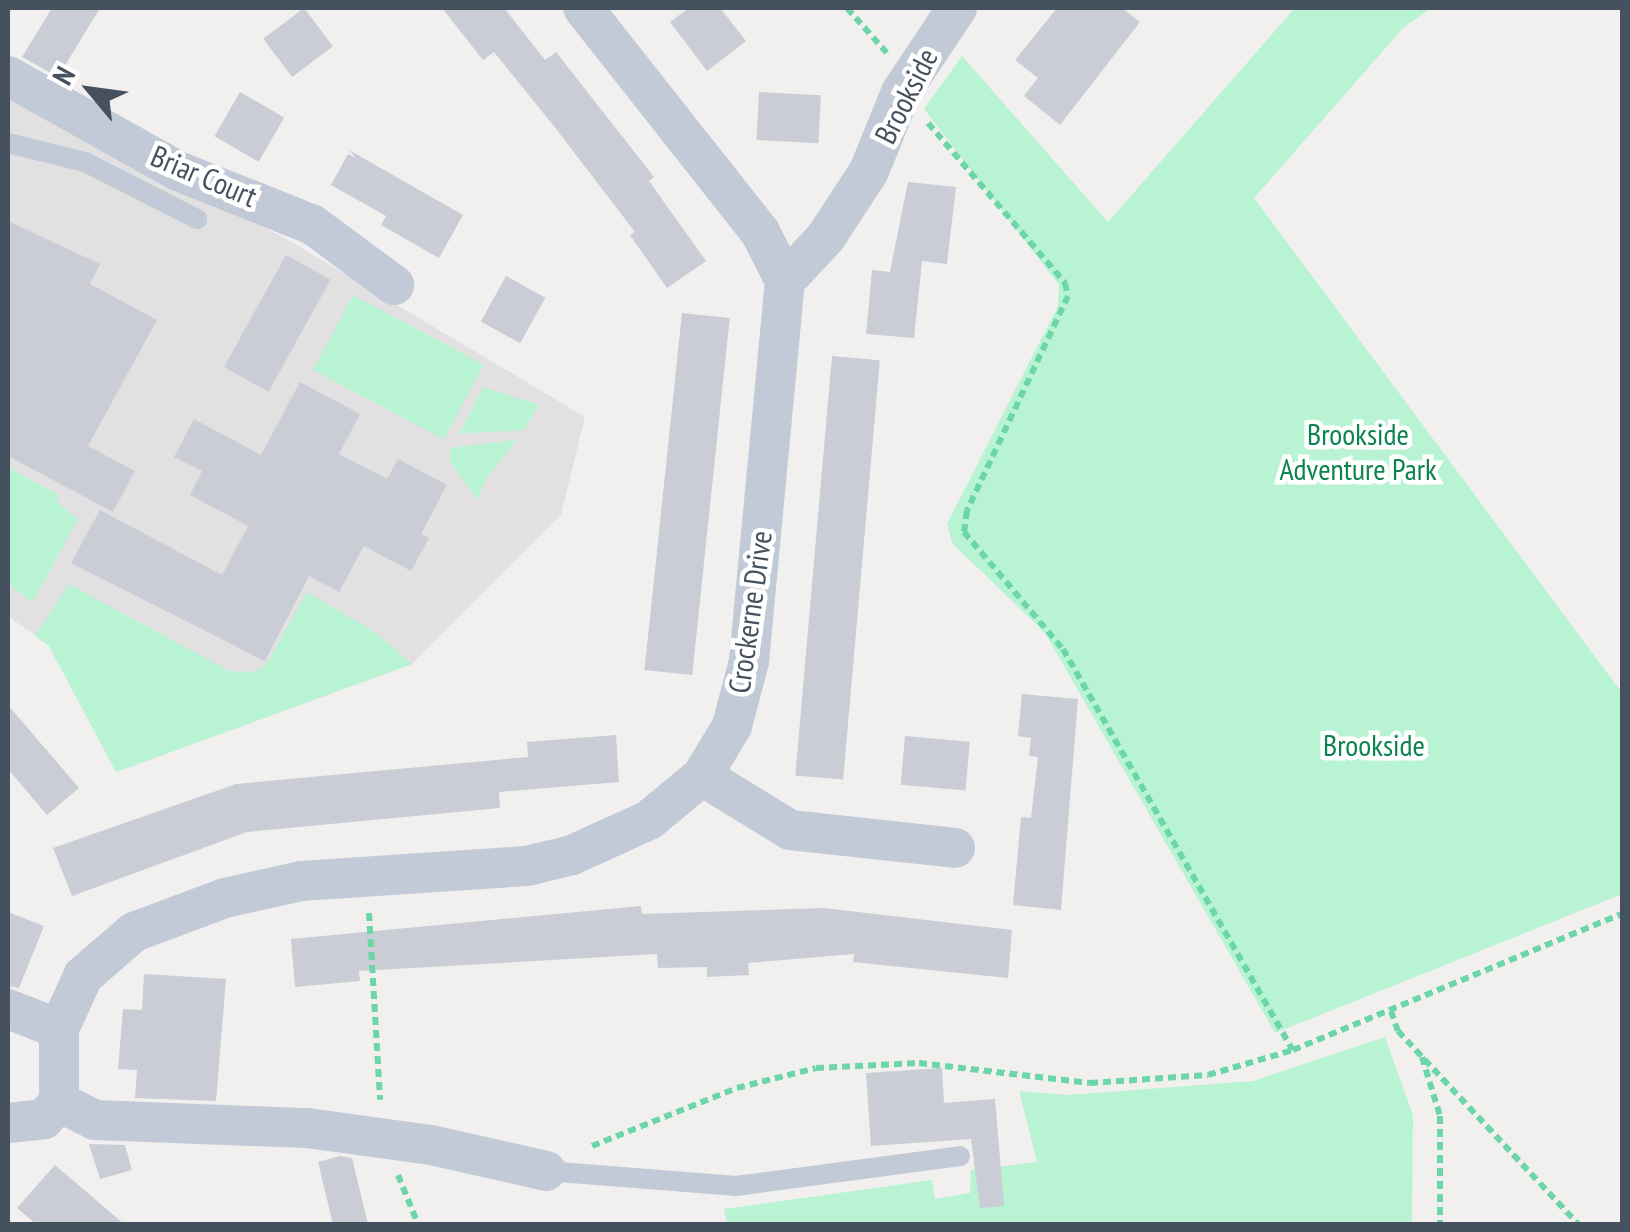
<!DOCTYPE html>
<style>
body{margin:0}
#map{position:relative;width:1630px;height:1232px;overflow:hidden;background:#f2efef;font-family:"PT Sans Narrow",sans-serif}
div>[style]{position:absolute}
[style*='--x']{left:calc(var(--x)*1px);top:calc(var(--y)*1px);width:calc(var(--w)*1px);rotate:calc(var(--a)*1deg)}
.education>*{inset:0;background:#e3e0e1}
.green>*{inset:0;background:#b8f4d3;transform-origin:0 0}
.building>*{inset:0;background:#cacdd5;transform-origin:0 0}
.path>*{height:6px;margin-top:-3px;transform-origin:0;background:repeating-linear-gradient(90deg,#6cd6a9 0 8px,transparent 0 13px)}
.service>*{height:20px;margin:-10px;padding:0 10px;transform-origin:10px;border-radius:10px;background:#c1cad6}
.minor>*{height:40px;margin:-20px;padding:0 20px;transform-origin:20px;border-radius:20px;background:#c1cad6}
span{translate:-50% -50%;white-space:nowrap;text-align:center;line-height:1.15;-webkit-text-stroke:9px #fff;paint-order:stroke}
.street-label{font-size:30px;color:#45515f}
.park-label{font-size:30px;color:#0c8350}
.frame{position:absolute;inset:0;border:10px solid #45515f;pointer-events:none}
.north{position:absolute;left:40px;top:40px;width:100px;height:100px;-webkit-text-stroke:8px #fff;paint-order:stroke;rotate:299deg;font-size:28px;font-weight:700;line-height:40px;text-align:center;color:#45515f}
.north::after{content:'';display:block;margin:auto;width:35px;height:45px;background:#45515f;clip-path:polygon(50% 0,100% 100%,50% 72%,0 100%)}
</style>
<div id="map">
<div class="education">
<i style="clip-path:polygon(8px 89px,288px 240px,585px 417px,561px 515px,412px 664px,116px 772px,49px 646px,8px 616px)"></i>
</div>
<div class="green">
<i style="clip-path:polygon(1295px 8px,1431px 8px,1403px 28px,1254px 198px,1622px 693px,1622px 894px,1275px 1033px,1045px 633px,952px 543px,947px 524px,1058px 306px,1059px 285px,924px 109px,962px 56px,1108px 222px)"></i>
<i style="left:353px;top:295px;width:148px;height:85px;rotate:28deg"></i>
<i style="clip-path:polygon(483px 387px,539px 405px,524px 430px,459px 434px)"></i>
<i style="clip-path:polygon(517px 440px,486px 479px,477px 500px,450px 461px,450px 448px)"></i>
<i style="clip-path:polygon(8px 467px,59px 495px,57px 502px,78px 519px,33px 602px,8px 584px)"></i>
<i style="clip-path:polygon(69px 584px,229px 671px,254px 672px,266px 665px,307px 592px,373px 631px,412px 664px,116px 772px,49px 646px,35px 636px)"></i>
<i style="clip-path:polygon(1385px 1037px,1413px 1115px,1412px 1224px,727px 1224px,724px 1209px,932px 1180px,935px 1199px,970px 1193px,971px 1170px,1037px 1162px,1019px 1091px,1068px 1095px,1253px 1081px)"></i>
</div>
<div class="building">
<i style="clip-path:polygon(52px 8px,100px 8px,58px 77px,22px 57px)"></i>
<i style="left:304px;top:8px;width:48px;height:51px;rotate:53deg"></i>
<i style="clip-path:polygon(442px 8px,504px 8px,545px 60px,556px 52px,654px 177px,649px 181px,706px 261px,667px 288px,630px 235px,635px 232px,557px 130px,494px 52px,483px 60px)"></i>
<i style="clip-path:polygon(689px 8px,720px 8px,746px 41px,707px 71px,670px 22px)"></i>
<i style="clip-path:polygon(1057px 8px,1122px 8px,1140px 22px,1060px 125px,1024px 96px,1038px 78px,1015px 60px)"></i>
<i style="left:240px;top:92px;width:51px;height:51px;rotate:30deg"></i>
<i style="left:759px;top:92px;width:62px;height:48px;rotate:3deg"></i>
<i style="clip-path:polygon(349px 150px,463px 215px,439px 258px,381px 225px,386px 216px,331px 185px,348px 154px,356px 158px)"></i>
<i style="clip-path:polygon(908px 182px,956px 187px,947px 264px,922px 261px,914px 338px,866px 334px,872px 270px,890px 272px)"></i>
<i style="clip-path:polygon(8px 221px,100px 264px,90px 284px,157px 320px,88px 446px,135px 471px,113px 512px,8px 456px)"></i>
<i style="left:286px;top:255px;width:51px;height:128px;rotate:29deg"></i>
<i style="left:506px;top:276px;width:45px;height:52px;rotate:29deg"></i>
<i style="left:682px;top:313px;width:48px;height:359px;rotate:6deg"></i>
<i style="left:832px;top:356px;width:48px;height:421px;rotate:5deg"></i>
<i style="clip-path:polygon(300px 382px,360px 414px,339px 454px,387px 479px,398px 459px,447px 485px,421px 534px,429px 538px,411px 571px,364px 546px,339px 592px,309px 576px,265px 661px,71px 563px,100px 510px,222px 575px,248px 526px,190px 495px,202px 471px,174px 457px,194px 419px,261px 455px)"></i>
<i style="clip-path:polygon(1022px 694px,1078px 699px,1061px 910px,1013px 905px,1021px 817px,1031px 818px,1038px 757px,1029px 756px,1031px 738px,1018px 736px)"></i>
<i style="clip-path:polygon(8px 705px,79px 788px,47px 815px,8px 769px)"></i>
<i style="clip-path:polygon(616px 735px,619px 782px,499px 792px,500px 808px,247px 832px,72px 896px,53px 848px,236px 784px,528px 757px,527px 742px)"></i>
<i style="left:905px;top:736px;width:65px;height:49px;rotate:5deg"></i>
<i style="clip-path:polygon(641px 906px,642px 914px,824px 908px,1012px 930px,1008px 978px,853px 962px,854px 954px,748px 963px,749px 975px,707px 977px,707px 967px,658px 968px,657px 954px,359px 971px,360px 981px,295px 987px,291px 939px)"></i>
<i style="clip-path:polygon(8px 912px,44px 926px,19px 988px,8px 986px)"></i>
<i style="clip-path:polygon(144px 974px,226px 979px,216px 1101px,135px 1098px,137px 1070px,118px 1069px,123px 1009px,142px 1010px)"></i>
<i style="clip-path:polygon(942px 1068px,944px 1103px,995px 1099px,1004px 1206px,980px 1208px,971px 1139px,871px 1146px,866px 1073px)"></i>
<i style="clip-path:polygon(89px 1144px,125px 1145px,132px 1170px,100px 1179px)"></i>
<i style="clip-path:polygon(340px 1156px,352px 1158px,368px 1224px,333px 1224px,318px 1162px)"></i>
<i style="clip-path:polygon(55px 1165px,124px 1224px,36px 1224px,17px 1208px)"></i>
</div>
<div class="path">
<i style="--x:847;--y:8;--w:60;--a:48.4"></i>
<i style="--x:928;--y:123;--w:211;--a:49.4"></i>
<i style="--x:1065;--y:283;--w:13;--a:77"></i>
<i style="--x:1068;--y:296;--w:238;--a:115.2"></i>
<i style="--x:967;--y:511;--w:21;--a:98"></i>
<i style="--x:964;--y:532;--w:153;--a:49.8"></i>
<i style="--x:1063;--y:649;--w:462;--a:60.2"></i>
<i style="--x:369;--y:913;--w:187;--a:86.6"></i>
<i style="--x:1391;--y:1011;--w:21;--a:71"></i>
<i style="--x:1398;--y:1031;--w:264;--a:47"></i>
<i style="--x:1422;--y:1057;--w:62;--a:73"></i>
<i style="--x:1440;--y:1116;--w:108;--a:90"></i>
<i style="--x:592;--y:1146;--w:156;--a:-21.8"></i>
<i style="--x:737;--y:1088;--w:81;--a:-14.2"></i>
<i style="--x:816;--y:1068;--w:103;--a:-2.8"></i>
<i style="--x:919;--y:1063;--w:172;--a:6.7"></i>
<i style="--x:1090;--y:1083;--w:118;--a:-3.9"></i>
<i style="--x:1208;--y:1075;--w:89;--a:-16.4"></i>
<i style="--x:1293;--y:1050;--w:356;--a:-22.5"></i>
<i style="--x:398;--y:1175;--w:53;--a:67.8"></i>
</div>
<div class="service">
<i style="--x:8;--y:143;--w:79;--a:13.9"></i>
<i style="--x:85;--y:162;--w:126;--a:27"></i>
<i style="--x:546;--y:1171;--w:191;--a:4.5"></i>
<i style="--x:736;--y:1186;--w:226;--a:-7.6"></i>
</div>
<div class="minor">
<i style="--x:8;--y:76;--w:195;--a:29.2"></i>
<i style="--x:178;--y:171;--w:145;--a:21.8"></i>
<i style="--x:313;--y:225;--w:101;--a:36.5"></i>
<i style="--x:785;--y:281;--w:60;--a:-47"></i>
<i style="--x:826;--y:237;--w:79;--a:-56.9"></i>
<i style="--x:869;--y:171;--w:85;--a:-67.9"></i>
<i style="--x:901;--y:92;--w:101;--a:-56.3"></i>
<i style="--x:702;--y:776;--w:103;--a:31.5"></i>
<i style="--x:790;--y:830;--w:166;--a:6.2"></i>
<i style="--x:8;--y:1009;--w:55;--a:21.4"></i>
<i style="--x:59;--y:1102;--w:73;--a:-90"></i>
<i style="--x:59;--y:1029;--w:58;--a:-65.6"></i>
<i style="--x:83;--y:976;--w:67;--a:-40.8"></i>
<i style="--x:134;--y:932;--w:97;--a:-20.5"></i>
<i style="--x:225;--y:898;--w:78;--a:-12.6"></i>
<i style="--x:301;--y:881;--w:226;--a:-3.8"></i>
<i style="--x:527;--y:866;--w:46;--a:-13.7"></i>
<i style="--x:572;--y:855;--w:85;--a:-24.4"></i>
<i style="--x:649;--y:820;--w:69;--a:-39.7"></i>
<i style="--x:702;--y:776;--w:58;--a:-59"></i>
<i style="--x:732;--y:726;--w:67;--a:-75.3"></i>
<i style="--x:749;--y:661;--w:382;--a:-84.6"></i>
<i style="--x:785;--y:281;--w:55;--a:-117"></i>
<i style="--x:760;--y:232;--w:285;--a:-128.3"></i>
<i style="--x:59;--y:1102;--w:40;--a:26.6"></i>
<i style="--x:95;--y:1120;--w:212;--a:2.2"></i>
<i style="--x:307;--y:1128;--w:125;--a:7.8"></i>
<i style="--x:431;--y:1145;--w:118;--a:12.7"></i>
<i style="--x:8;--y:1123;--w:36;--a:-6"></i>
<i style="--x:44;--y:1119;--w:23;--a:-49"></i>
</div>
<div class="street-label">
<span style="left:906px;top:96px;rotate:-63deg">Brookside</span>
<span style="left:204px;top:176px;rotate:23deg">Briar Court</span>
<span style="left:750px;top:612px;rotate:-82deg">Crockerne Drive</span>
</div>
<div class="park-label">
<span style="left:1358px;top:451px">Brookside<br>Adventure Park</span>
<span style="left:1374px;top:745px">Brookside</span>
</div>
<div class="frame"></div>
<div class="north">N</div>
</div>
